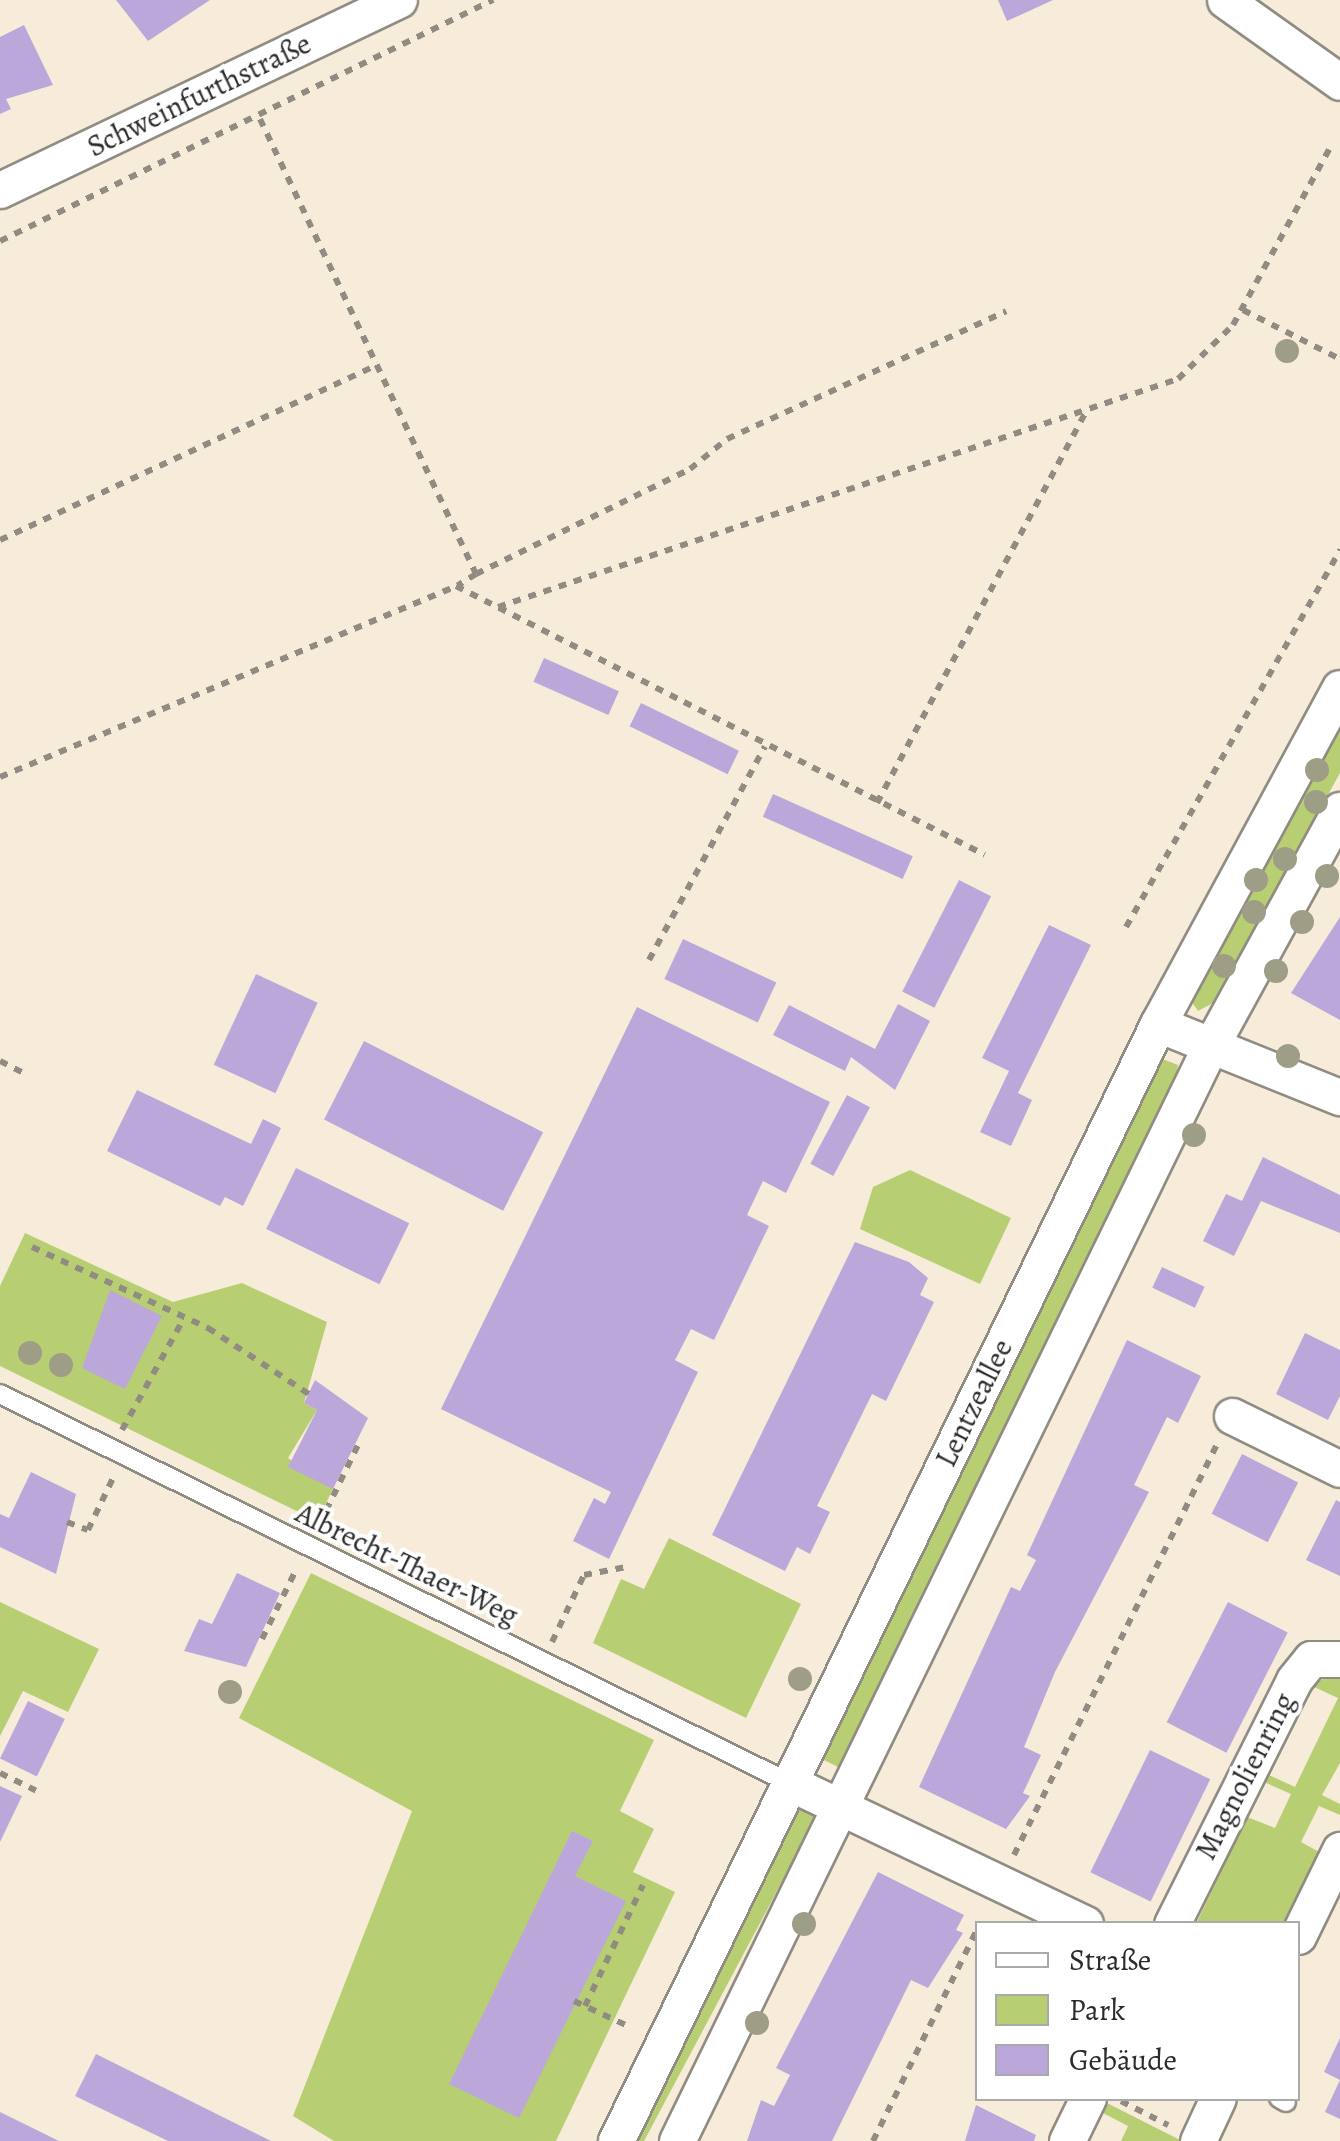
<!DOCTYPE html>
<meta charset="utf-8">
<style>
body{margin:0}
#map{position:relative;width:1340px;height:2141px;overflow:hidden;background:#f7ecda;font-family:Alegreya,serif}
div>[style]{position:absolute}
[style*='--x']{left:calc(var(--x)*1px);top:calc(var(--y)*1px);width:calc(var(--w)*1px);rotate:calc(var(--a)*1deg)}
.green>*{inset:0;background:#b8ce73;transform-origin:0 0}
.building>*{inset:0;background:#bca7da;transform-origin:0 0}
.path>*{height:6px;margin-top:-3px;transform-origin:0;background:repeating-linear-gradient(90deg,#918c82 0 8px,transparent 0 16px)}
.roads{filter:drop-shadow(2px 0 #918c82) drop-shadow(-2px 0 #918c82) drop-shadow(0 2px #918c82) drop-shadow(0 -2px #918c82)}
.lane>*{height:18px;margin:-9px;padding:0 9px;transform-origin:9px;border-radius:9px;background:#fff}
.street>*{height:35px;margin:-17.5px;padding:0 17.5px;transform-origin:17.5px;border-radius:17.5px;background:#fff}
.trees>*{width:24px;height:24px;margin:-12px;border-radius:50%;background:#9e9d86}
span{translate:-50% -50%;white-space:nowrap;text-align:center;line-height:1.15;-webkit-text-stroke:8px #fff;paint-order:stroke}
.street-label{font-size:30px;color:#2b2b2b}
.legend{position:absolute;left:975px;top:1921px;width:325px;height:180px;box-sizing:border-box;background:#fff;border:2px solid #aaa;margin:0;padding:12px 18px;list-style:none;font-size:30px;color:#2b2b2b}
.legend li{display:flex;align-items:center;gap:20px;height:50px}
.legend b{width:50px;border:2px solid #aaa}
</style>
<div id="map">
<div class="green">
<i style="clip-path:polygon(1340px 720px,1340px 773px,1213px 1003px,1198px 1011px,1189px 998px)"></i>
<i style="clip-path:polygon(1160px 1058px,1178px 1065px,1176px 1079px,840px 1768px,818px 1757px)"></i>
<i style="clip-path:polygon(910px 1170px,1011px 1218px,980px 1284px,860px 1229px,873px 1187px)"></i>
<i style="clip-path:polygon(25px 1233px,173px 1302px,242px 1283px,327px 1322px,304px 1403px,317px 1410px,288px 1458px,333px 1489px,317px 1521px,0 1366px,0 1286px)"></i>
<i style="clip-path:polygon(669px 1538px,801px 1604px,746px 1718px,593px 1643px,621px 1579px,644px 1589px)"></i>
<i style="clip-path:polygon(311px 1573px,654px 1740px,620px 1811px,654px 1829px,633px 1872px,675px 1892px,556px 2141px,334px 2141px,293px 2116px,412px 1811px,239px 1718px)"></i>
<i style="clip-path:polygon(0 1602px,99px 1649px,68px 1712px,23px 1691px,0 1736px)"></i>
<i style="clip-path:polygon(1331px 1674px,1340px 1675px,1340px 1763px,1322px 1795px,1340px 1804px,1340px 1815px,1319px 1806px,1301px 1842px,1323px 1854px,1290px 1923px,1196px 1924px,1247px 1817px,1275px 1828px,1291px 1794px,1264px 1782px,1269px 1775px,1295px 1787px,1338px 1698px,1312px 1686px)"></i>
<i style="left:797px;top:1798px;width:26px;height:381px;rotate:28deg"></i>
<i style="clip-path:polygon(1107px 2103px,1182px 2141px,1121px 2141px,1128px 2126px,1103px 2113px)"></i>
</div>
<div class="building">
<i style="clip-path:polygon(116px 0,210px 0,148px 41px)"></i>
<i style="clip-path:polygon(998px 0,1053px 0,1007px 21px)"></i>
<i style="clip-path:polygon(24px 25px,53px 85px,6px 99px,11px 109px,0 114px,0 37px)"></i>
<i style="left:544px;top:658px;width:82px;height:26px;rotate:24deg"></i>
<i style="left:641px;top:703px;width:109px;height:26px;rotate:26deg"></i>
<i style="left:773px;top:794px;width:153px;height:25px;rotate:24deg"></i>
<i style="left:959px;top:880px;width:36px;height:125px;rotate:27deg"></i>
<i style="clip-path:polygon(1340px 917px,1340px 1020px,1291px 993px)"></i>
<i style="clip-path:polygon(1049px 925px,1091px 945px,1018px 1093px,1032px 1100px,1011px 1146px,980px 1132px,1009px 1071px,982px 1058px)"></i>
<i style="left:683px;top:939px;width:103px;height:44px;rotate:25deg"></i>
<i style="left:256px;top:974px;width:68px;height:100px;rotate:25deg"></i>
<i style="clip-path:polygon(898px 1004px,930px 1021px,895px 1090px,851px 1057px,845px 1071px,773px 1035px,789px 1005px,875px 1049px)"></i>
<i style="clip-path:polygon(637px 1007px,830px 1102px,786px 1193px,763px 1181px,747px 1215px,769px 1226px,714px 1340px,691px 1329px,675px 1360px,698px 1372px,609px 1559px,573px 1541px,594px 1498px,605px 1504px,611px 1492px,441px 1409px)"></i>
<i style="left:364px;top:1041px;width:201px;height:88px;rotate:27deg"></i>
<i style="clip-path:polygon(137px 1090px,251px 1144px,263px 1119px,281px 1128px,243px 1206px,225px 1197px,220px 1206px,107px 1151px)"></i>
<i style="left:847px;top:1095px;width:26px;height:78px;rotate:28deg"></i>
<i style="clip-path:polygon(1263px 1157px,1340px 1195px,1340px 1233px,1261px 1201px,1234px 1256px,1203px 1241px,1226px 1194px,1242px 1201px)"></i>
<i style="left:296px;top:1168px;width:126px;height:68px;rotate:26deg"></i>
<i style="clip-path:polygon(855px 1242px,909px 1262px,928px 1278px,920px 1295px,934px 1302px,886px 1401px,872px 1394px,817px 1506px,830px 1512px,810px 1554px,797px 1547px,785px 1571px,712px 1535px)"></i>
<i style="left:1162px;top:1267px;width:47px;height:23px;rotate:25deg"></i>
<i style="clip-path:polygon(110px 1290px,162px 1316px,125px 1389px,82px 1368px)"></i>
<i style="clip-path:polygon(1305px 1333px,1340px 1350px,1340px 1396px,1328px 1420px,1276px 1394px)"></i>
<i style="clip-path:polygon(1127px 1340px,1201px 1376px,1178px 1423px,1167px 1417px,1134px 1485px,1149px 1492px,1055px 1672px,1024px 1747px,1041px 1755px,1023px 1793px,1030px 1796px,1006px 1829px,919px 1787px,1011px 1587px,1020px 1591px,1036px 1560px,1027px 1555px)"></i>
<i style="clip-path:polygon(315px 1380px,368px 1418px,333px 1489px,288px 1467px,317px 1410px,304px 1403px)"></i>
<i style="left:1242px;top:1454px;width:63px;height:67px;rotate:27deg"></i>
<i style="clip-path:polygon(31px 1472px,76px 1494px,56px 1574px,0 1547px,0 1514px,9px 1518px)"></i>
<i style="clip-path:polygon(1336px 1500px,1340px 1502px,1340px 1576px,1306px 1560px)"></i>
<i style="clip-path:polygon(237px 1573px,280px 1593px,246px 1667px,184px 1651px,199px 1619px,212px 1624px)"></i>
<i style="left:1228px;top:1602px;width:67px;height:135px;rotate:27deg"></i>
<i style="left:28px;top:1701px;width:41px;height:64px;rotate:26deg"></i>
<i style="left:1150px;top:1750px;width:67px;height:136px;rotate:26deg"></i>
<i style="clip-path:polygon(0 1786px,22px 1796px,0 1842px)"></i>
<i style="clip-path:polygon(572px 1831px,593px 1841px,575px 1876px,626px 1901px,519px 2118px,449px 2084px)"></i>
<i style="clip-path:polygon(878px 1872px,964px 1915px,956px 1930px,963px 1933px,928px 1988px,911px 1980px,832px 2141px,747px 2141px,761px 2100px,774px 2106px,790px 2075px,776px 2068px)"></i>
<i style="clip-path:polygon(1340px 2038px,1340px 2119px,1325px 2112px,1340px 2080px,1324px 2072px)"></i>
<i style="clip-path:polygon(96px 2054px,271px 2141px,168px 2141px,75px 2096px)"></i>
<i style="clip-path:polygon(976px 2105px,1036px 2135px,1034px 2141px,965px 2141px)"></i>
<i style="clip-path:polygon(0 2112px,59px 2141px,0 2141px)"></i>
</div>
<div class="path">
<i style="--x:260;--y:119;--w:504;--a:64.61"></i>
<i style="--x:476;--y:574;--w:22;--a:148"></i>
<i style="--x:0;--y:241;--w:549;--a:-26.05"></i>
<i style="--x:1243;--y:310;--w:109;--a:26.8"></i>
<i style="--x:0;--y:540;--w:416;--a:-24.9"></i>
<i style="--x:476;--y:574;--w:238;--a:-26.1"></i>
<i style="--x:690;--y:469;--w:48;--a:-39"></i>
<i style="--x:727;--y:439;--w:307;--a:-24.6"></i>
<i style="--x:498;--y:607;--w:717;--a:-18.54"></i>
<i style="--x:1178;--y:379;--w:77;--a:-44.5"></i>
<i style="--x:1233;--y:325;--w:204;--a:-61.3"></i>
<i style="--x:0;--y:777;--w:494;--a:-22.7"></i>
<i style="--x:456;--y:586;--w:593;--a:26.95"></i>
<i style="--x:877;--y:803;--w:444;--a:-61.9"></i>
<i style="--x:1126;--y:927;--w:434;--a:-60.4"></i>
<i style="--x:649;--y:960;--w:243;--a:-61.5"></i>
<i style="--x:0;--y:1061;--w:31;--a:27"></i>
<i style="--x:32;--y:1247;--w:194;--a:24.7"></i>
<i style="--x:208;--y:1328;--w:121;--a:33.2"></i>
<i style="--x:122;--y:1430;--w:126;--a:-61"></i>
<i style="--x:67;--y:1522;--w:22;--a:21"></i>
<i style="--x:88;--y:1530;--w:62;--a:-64.3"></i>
<i style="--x:319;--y:1525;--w:91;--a:-64"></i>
<i style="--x:262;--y:1639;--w:79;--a:-63.8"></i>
<i style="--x:552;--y:1642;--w:74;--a:-64.5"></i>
<i style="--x:584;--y:1575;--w:43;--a:-10.8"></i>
<i style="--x:0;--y:1773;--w:43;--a:26"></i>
<i style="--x:1014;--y:1855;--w:458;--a:-63.7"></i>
<i style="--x:574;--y:2001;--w:62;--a:24.9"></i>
<i style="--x:585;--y:2006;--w:134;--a:-64.4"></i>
<i style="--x:1121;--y:2101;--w:53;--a:27.1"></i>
<i style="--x:873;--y:2141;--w:237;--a:-63.8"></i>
</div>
<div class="roads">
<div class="lane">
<i style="--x:0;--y:1394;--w:881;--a:26.22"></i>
<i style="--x:1279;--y:2098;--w:8;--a:30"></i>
</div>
<div class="street">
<i style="--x:1225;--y:0;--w:141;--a:35.5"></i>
<i style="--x:0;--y:190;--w:442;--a:-25.5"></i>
<i style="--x:1158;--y:1024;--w:196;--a:21.9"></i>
<i style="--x:1232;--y:1416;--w:120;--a:26.1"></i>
<i style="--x:790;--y:1783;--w:327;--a:25.5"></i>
<i style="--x:1172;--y:1924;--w:273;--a:-63.4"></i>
<i style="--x:1294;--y:1680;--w:27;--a:-51"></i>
<i style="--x:1311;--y:1659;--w:29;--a:0"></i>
<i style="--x:1298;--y:1936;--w:96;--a:-64"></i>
<i style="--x:616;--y:2141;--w:1242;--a:-64.12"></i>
<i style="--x:1158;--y:1024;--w:382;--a:-61.6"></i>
<i style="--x:677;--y:2141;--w:1212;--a:-64.03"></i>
<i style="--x:1208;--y:1051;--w:275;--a:-61.3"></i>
<i style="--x:1067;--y:2141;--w:48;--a:-64"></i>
<i style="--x:1198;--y:2141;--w:47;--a:-65.1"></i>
</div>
</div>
<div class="trees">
<i style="left:1287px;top:351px"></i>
<i style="left:1317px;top:770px"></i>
<i style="left:1316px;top:802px"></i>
<i style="left:1285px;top:859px"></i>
<i style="left:1327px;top:876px"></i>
<i style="left:1256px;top:880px"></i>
<i style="left:1254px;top:912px"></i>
<i style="left:1302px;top:922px"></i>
<i style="left:1224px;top:966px"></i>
<i style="left:1276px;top:971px"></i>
<i style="left:1288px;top:1056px"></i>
<i style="left:1194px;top:1135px"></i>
<i style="left:30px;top:1353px"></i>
<i style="left:61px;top:1365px"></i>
<i style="left:800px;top:1679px"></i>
<i style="left:230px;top:1692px"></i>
<i style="left:804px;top:1924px"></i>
<i style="left:757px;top:2023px"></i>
</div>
<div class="street-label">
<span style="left:199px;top:95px;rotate:-26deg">Schweinfurthstraße</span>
<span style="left:974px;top:1403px;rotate:-64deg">Lentzeallee</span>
<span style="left:407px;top:1564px;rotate:26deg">Albrecht-Thaer-Weg</span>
<span style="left:1245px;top:1776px;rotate:-63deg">Magnolienring</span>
</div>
<ul class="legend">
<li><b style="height:12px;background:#fff"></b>Straße</li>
<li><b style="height:28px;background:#b8ce73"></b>Park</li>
<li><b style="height:28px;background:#bca7da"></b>Gebäude</li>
</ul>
</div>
